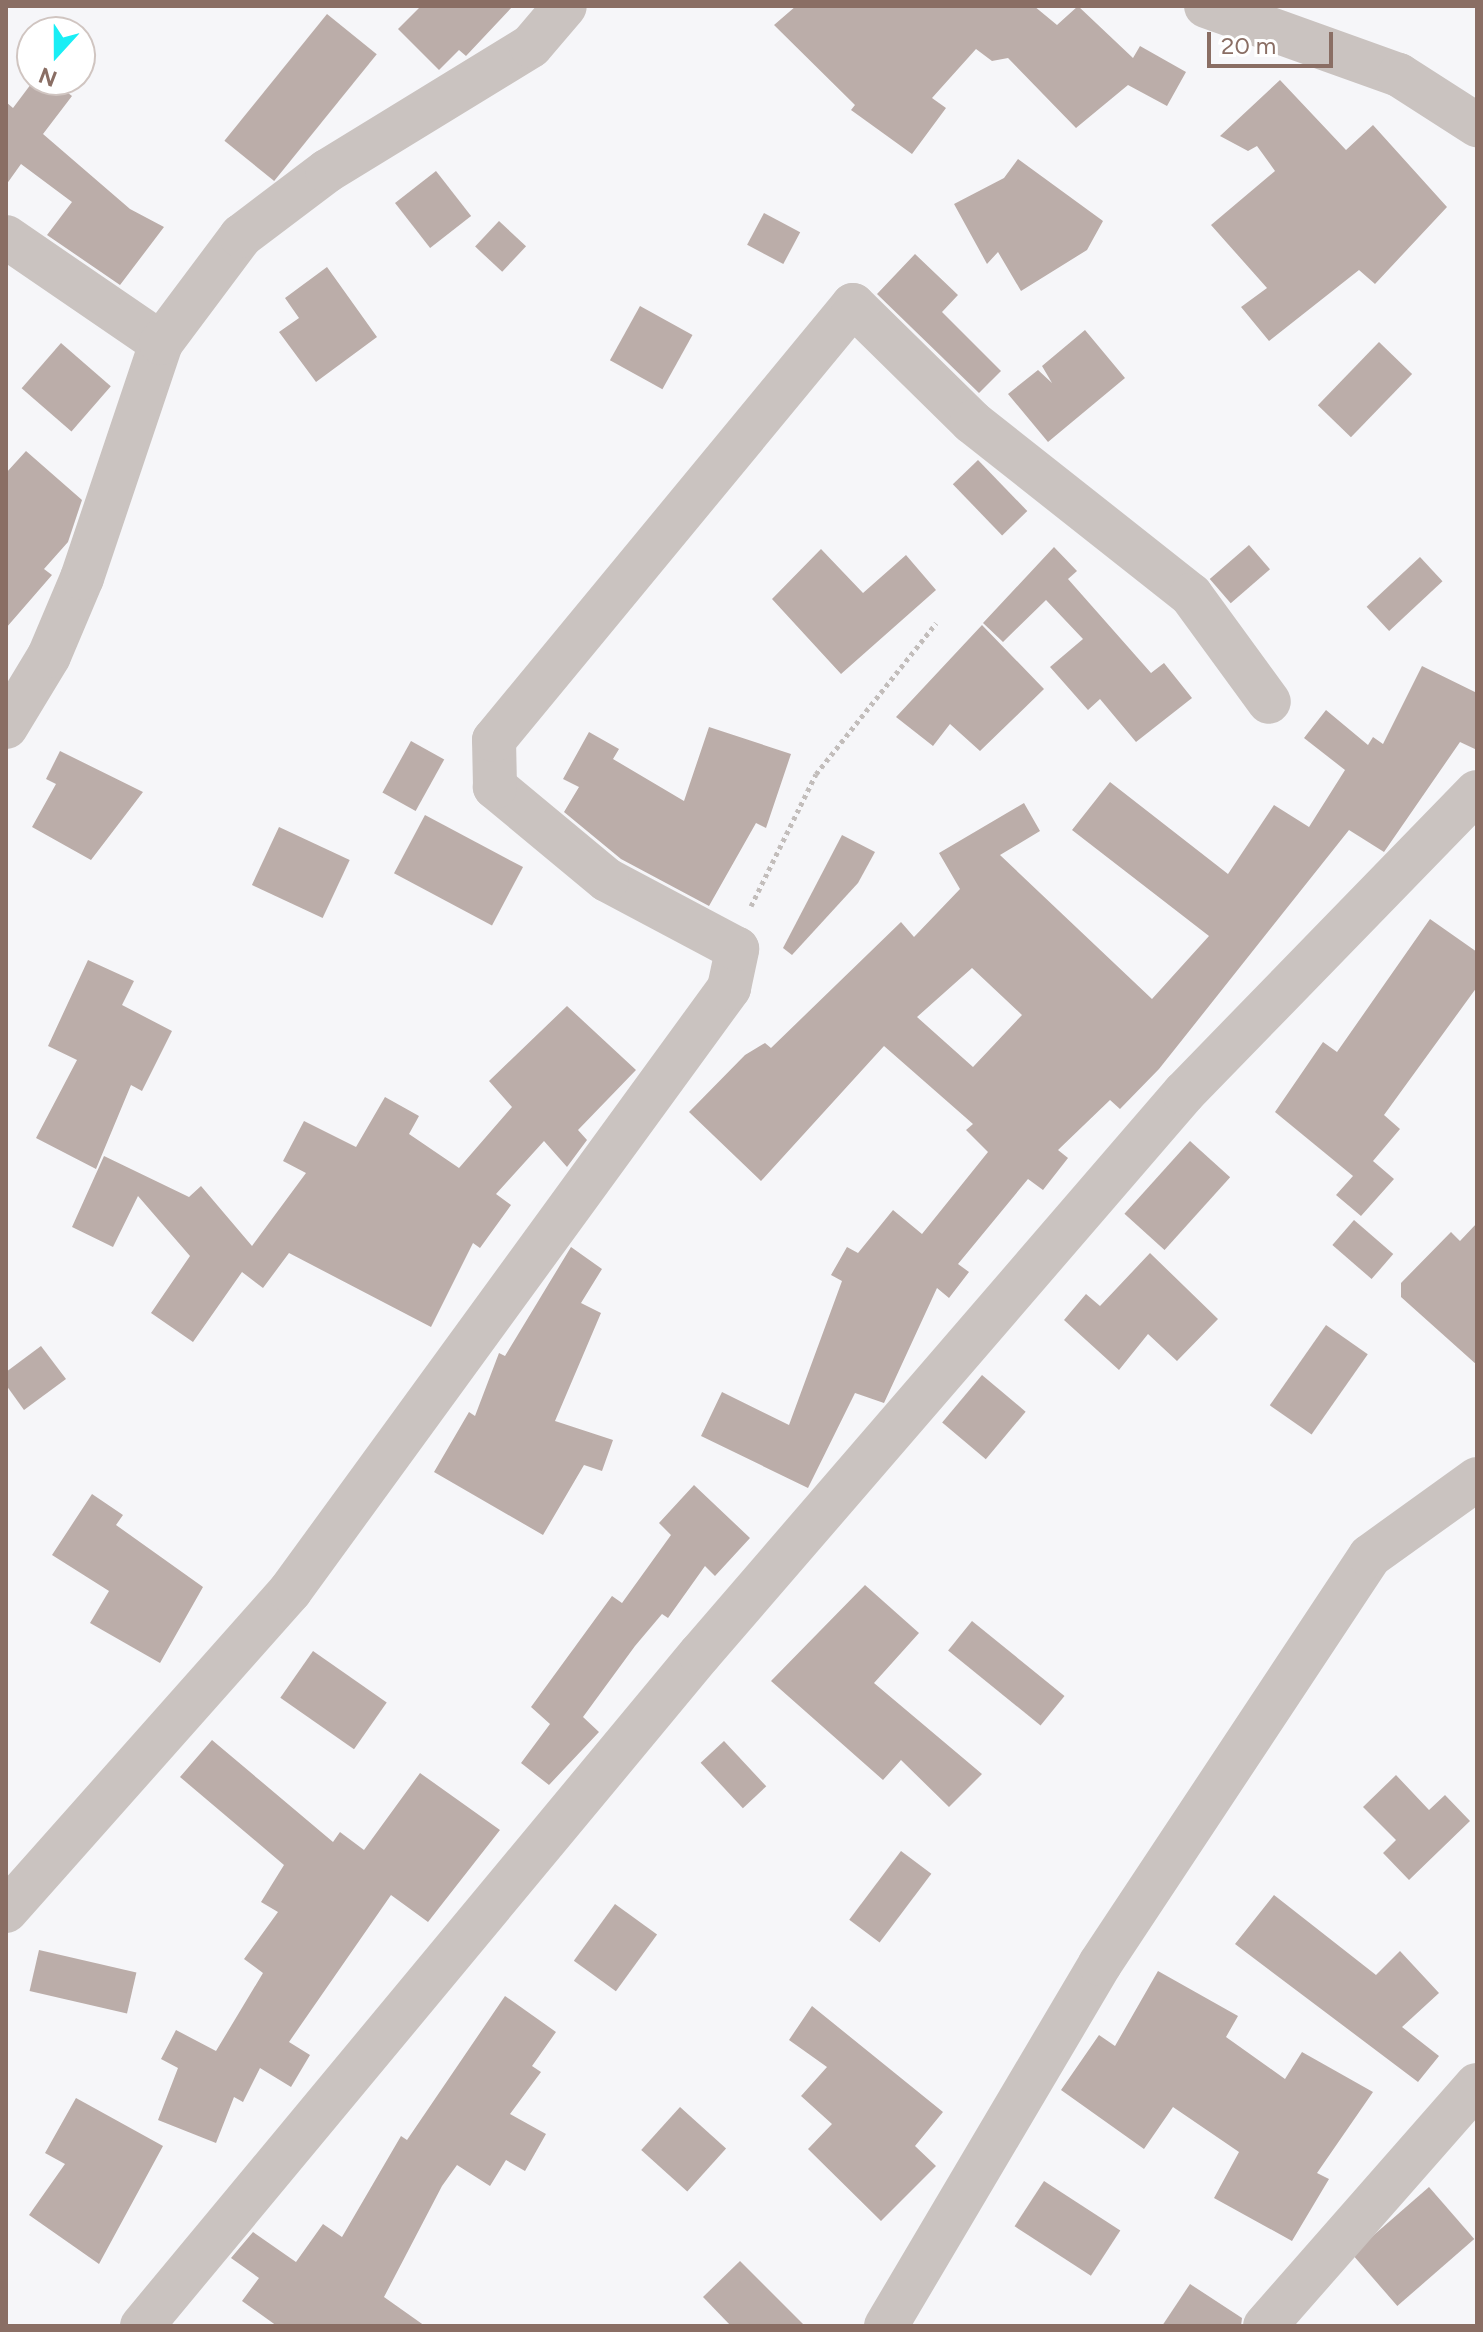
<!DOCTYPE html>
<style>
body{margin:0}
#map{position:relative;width:1483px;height:2332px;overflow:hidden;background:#f6f6f9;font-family:Figtree,sans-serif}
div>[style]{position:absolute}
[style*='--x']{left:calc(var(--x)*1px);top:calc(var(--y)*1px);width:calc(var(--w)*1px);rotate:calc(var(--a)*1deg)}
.building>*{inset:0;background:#bbada9;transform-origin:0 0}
.path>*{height:5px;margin-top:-2.5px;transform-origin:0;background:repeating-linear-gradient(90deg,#c2bdbb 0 4px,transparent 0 8px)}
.minor>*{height:44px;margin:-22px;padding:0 22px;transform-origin:22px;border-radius:22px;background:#cac3c0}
span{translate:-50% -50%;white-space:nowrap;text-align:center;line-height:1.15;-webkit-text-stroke:8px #fff;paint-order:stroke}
.frame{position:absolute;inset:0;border:8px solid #8a6e64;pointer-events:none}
.north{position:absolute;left:16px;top:16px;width:80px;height:80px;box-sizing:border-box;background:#fff;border:2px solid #d0c5c1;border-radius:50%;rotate:201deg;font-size:22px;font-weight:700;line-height:32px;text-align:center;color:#8a6e64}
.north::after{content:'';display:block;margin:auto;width:28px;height:36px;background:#19eef5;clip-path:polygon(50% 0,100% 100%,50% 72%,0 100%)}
.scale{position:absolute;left:1207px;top:32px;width:126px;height:36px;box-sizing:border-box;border:4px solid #8a6e64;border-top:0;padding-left:10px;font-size:24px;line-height:28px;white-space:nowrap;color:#8a6e64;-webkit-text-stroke:6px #fff;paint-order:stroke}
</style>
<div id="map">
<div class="building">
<i style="clip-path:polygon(421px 6px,513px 6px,466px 56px,459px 50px,439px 70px,398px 29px)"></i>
<i style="clip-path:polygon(796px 6px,1034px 6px,1057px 25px,1078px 6px,1133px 58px,1140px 46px,1186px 72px,1167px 106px,1128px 85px,1076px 128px,1008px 58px,992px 61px,976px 49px,932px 98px,946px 108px,912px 154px,851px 110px,855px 105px,774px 25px)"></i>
<i style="left:327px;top:14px;width:64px;height:163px;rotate:39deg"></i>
<i style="clip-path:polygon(34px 80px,51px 80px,72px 96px,43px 134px,130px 209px,164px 227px,120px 285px,47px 235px,72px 202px,21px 164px,6px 185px,6px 102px,13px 108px)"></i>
<i style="clip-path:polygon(1280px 80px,1346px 150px,1373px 125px,1447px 207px,1375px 284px,1359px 270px,1269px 341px,1241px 307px,1267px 288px,1211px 225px,1275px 171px,1257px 146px,1248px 151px,1220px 136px)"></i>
<i style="clip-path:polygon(1018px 159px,1103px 221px,1087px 250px,1021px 291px,998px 252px,987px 264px,954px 204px,1004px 178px)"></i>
<i style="left:436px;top:171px;width:57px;height:52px;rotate:52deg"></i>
<i style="left:764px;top:213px;width:41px;height:36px;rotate:28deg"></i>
<i style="left:499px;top:221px;width:37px;height:35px;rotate:43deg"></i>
<i style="clip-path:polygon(915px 254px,958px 295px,942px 312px,1001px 371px,979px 393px,877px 294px)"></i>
<i style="clip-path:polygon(327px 267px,377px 337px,316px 382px,279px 332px,299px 318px,285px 298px)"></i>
<i style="left:640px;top:306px;width:60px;height:62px;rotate:29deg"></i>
<i style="clip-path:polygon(1085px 330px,1125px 378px,1048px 442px,1008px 394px,1038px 370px,1052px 383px,1042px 366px)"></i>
<i style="left:1379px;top:342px;width:46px;height:88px;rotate:44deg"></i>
<i style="left:61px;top:343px;width:66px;height:60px;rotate:41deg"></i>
<i style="clip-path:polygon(26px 451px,82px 500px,68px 542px,44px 569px,52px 575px,6px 628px,6px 473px)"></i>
<i style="left:978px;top:460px;width:71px;height:35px;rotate:46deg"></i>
<i style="left:1249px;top:545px;width:32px;height:52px;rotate:49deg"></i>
<i style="clip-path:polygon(1054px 547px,1077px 571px,1068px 579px,1151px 673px,1164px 663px,1192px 698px,1136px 742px,1100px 699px,1088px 710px,1050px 667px,1083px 639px,1046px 600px,1003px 642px,983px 623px)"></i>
<i style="clip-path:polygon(821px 549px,863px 593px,906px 555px,936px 590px,841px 674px,772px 599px)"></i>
<i style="left:1420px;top:557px;width:33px;height:73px;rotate:47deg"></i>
<i style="clip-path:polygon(982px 625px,1044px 689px,980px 751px,950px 724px,933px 746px,896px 717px)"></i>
<i style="clip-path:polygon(evenodd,1422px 666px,1477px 693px,1477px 750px,1460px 742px,1384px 852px,1349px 830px,1159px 1069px,1120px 1109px,1110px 1100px,1058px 1150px,1068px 1158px,1043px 1190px,1028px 1179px,958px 1264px,969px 1272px,949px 1298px,937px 1288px,884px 1403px,855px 1393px,808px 1488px,701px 1436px,722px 1392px,789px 1425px,842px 1281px,831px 1275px,847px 1247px,858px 1253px,893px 1210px,922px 1234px,988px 1152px,966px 1130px,973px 1124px,884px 1046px,761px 1181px,689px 1112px,745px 1055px,765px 1043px,771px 1048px,901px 922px,914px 937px,960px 889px,939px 853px,1024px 803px,1040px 831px,1000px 855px,1152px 999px,1209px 936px,1072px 830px,1110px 782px,1228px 874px,1274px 805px,1309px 827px,1345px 770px,1304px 738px,1326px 710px,1368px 745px,1373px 737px,1383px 744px,1422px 666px,972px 968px,1022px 1015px,973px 1067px,917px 1017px,972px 968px)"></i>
<i style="clip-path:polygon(709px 727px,791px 754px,766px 828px,756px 823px,709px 906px,621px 859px,564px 812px,579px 787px,563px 779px,589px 732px,619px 749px,613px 759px,684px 801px)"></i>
<i style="left:411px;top:741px;width:38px;height:59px;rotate:29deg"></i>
<i style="clip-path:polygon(60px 751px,143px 792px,91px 860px,32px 827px,56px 784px,46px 779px)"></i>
<i style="left:425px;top:815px;width:111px;height:66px;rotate:28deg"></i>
<i style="left:279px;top:827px;width:78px;height:64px;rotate:25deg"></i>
<i style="clip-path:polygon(842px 835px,875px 852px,858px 883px,792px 955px,783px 948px)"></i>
<i style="clip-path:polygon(1430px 919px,1477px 952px,1477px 987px,1384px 1115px,1400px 1129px,1373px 1161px,1394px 1179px,1361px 1216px,1336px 1195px,1353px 1176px,1275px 1112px,1323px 1042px,1337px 1052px)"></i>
<i style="clip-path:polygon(88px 960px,134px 981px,122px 1005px,172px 1031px,142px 1091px,131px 1085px,96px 1169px,36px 1138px,77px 1060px,48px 1046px)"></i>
<i style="clip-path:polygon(567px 1006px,636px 1070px,578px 1130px,587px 1140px,567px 1167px,544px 1141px,496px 1194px,511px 1205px,480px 1248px,473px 1243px,431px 1327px,289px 1253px,263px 1288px,242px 1272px,193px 1342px,151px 1313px,190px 1256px,138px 1196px,113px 1247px,72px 1227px,104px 1156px,189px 1197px,201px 1186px,252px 1246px,306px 1173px,283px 1161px,304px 1121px,356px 1147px,385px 1097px,419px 1116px,409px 1134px,459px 1168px,512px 1107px,489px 1081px)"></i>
<i style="left:1190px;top:1141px;width:54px;height:98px;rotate:42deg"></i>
<i style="left:1354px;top:1220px;width:52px;height:33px;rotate:41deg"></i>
<i style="clip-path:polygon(1477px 1223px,1477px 1365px,1401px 1297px,1401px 1283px,1451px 1232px,1460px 1241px)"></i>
<i style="clip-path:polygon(571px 1247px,602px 1269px,581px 1303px,601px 1313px,555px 1421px,613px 1440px,602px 1471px,584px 1465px,543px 1535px,434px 1472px,469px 1412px,475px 1416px,499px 1353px,505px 1356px)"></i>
<i style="clip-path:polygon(1150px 1253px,1218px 1319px,1177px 1361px,1148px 1334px,1119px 1370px,1064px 1320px,1086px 1294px,1100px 1306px)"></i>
<i style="left:1326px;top:1325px;width:51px;height:98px;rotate:35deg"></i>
<i style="clip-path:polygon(41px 1346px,66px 1379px,24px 1410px,6px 1385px,6px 1372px)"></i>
<i style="left:982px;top:1375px;width:57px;height:62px;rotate:40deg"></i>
<i style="clip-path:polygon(694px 1485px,750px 1538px,715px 1576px,705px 1566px,668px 1618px,662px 1614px,635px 1646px,583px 1717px,599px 1732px,549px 1785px,521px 1763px,550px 1724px,531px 1707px,612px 1596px,622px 1603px,671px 1535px,659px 1523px)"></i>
<i style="clip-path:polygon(92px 1494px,123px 1515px,116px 1525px,203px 1587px,160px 1663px,90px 1623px,109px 1591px,52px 1555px)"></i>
<i style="clip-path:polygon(865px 1585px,919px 1633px,874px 1683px,982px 1774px,949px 1807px,901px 1760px,883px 1780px,771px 1681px)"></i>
<i style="left:972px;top:1621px;width:119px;height:38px;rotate:39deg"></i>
<i style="left:313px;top:1651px;width:90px;height:57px;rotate:35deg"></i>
<i style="clip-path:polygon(212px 1740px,333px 1842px,340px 1832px,364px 1850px,420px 1773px,500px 1830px,428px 1922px,391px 1895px,289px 2042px,310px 2055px,291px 2087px,260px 2068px,243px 2102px,234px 2097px,216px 2143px,158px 2120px,178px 2068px,161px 2059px,176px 2030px,216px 2051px,263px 1973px,244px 1959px,278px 1912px,261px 1902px,284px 1865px,180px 1777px)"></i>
<i style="left:724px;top:1741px;width:62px;height:32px;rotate:47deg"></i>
<i style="clip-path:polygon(1396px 1775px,1429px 1810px,1445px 1795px,1470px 1821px,1409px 1880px,1383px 1853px,1396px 1840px,1363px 1807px)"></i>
<i style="left:901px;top:1851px;width:38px;height:86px;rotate:37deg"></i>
<i style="clip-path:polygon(1274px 1895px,1376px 1975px,1400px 1951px,1439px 1993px,1402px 2027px,1439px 2056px,1418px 2082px,1235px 1944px)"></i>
<i style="left:615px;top:1904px;width:52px;height:70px;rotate:36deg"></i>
<i style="left:39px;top:1950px;width:100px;height:42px;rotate:13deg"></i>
<i style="clip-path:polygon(1158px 1971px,1238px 2016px,1226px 2037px,1285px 2079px,1302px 2052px,1373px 2092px,1317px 2173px,1329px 2179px,1292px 2241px,1214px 2198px,1239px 2152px,1173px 2107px,1144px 2149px,1061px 2090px,1099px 2035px,1115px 2046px)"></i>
<i style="clip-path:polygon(505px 1996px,556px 2032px,532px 2066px,541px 2072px,510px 2114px,546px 2134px,525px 2171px,506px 2160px,490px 2186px,457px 2165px,442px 2186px,384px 2297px,425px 2326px,277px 2326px,242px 2301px,259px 2278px,231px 2258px,253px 2232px,296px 2262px,323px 2224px,342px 2237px,401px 2136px,407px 2140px)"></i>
<i style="clip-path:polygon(812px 2006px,943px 2112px,915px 2146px,936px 2166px,881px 2221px,808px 2149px,832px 2124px,801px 2096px,827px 2067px,789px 2040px)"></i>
<i style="clip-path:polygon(76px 2098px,163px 2146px,99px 2264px,29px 2215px,65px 2164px,45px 2153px)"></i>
<i style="left:680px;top:2107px;width:62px;height:58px;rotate:42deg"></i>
<i style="left:1044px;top:2181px;width:91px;height:54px;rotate:33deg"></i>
<i style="left:1429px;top:2187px;width:69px;height:102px;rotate:49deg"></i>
<i style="clip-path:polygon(740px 2261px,805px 2326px,731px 2326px,703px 2297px)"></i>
<i style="clip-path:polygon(1190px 2284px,1242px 2318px,1241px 2326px,1162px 2326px)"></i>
</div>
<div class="path">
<i style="--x:751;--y:906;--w:147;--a:-63.8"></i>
<i style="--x:816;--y:774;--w:193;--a:-51.5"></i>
</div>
<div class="minor">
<i style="--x:1206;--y:6;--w:205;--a:19.7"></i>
<i style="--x:1399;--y:75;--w:93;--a:32.7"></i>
<i style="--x:6;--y:237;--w:188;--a:34.4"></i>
<i style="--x:6;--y:727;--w:83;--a:-58.8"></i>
<i style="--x:49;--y:656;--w:85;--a:-67.1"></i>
<i style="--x:82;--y:578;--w:248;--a:-71.4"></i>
<i style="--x:161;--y:343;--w:134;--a:-53.2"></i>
<i style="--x:241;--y:236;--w:108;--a:-37.1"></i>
<i style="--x:327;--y:171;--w:239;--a:-31.5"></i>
<i style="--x:531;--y:46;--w:52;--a:-49.6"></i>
<i style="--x:6;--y:1911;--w:428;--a:-48.4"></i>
<i style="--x:290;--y:1591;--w:746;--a:-53.94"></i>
<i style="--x:729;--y:988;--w:40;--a:-78"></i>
<i style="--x:737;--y:949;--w:147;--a:-152"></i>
<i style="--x:607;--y:880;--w:146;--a:-140.3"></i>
<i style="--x:495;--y:787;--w:47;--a:-91.2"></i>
<i style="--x:494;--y:740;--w:564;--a:-50.47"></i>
<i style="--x:853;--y:305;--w:167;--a:44.5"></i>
<i style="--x:972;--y:422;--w:279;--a:38.3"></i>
<i style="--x:1191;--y:595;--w:132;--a:53.9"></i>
<i style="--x:142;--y:2326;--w:873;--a:-50.3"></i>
<i style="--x:700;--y:1654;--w:741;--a:-49.21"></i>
<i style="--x:1184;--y:1093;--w:420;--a:-45.8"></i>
<i style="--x:886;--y:2326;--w:421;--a:-59.4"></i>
<i style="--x:1100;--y:1964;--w:489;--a:-56.5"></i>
<i style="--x:1370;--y:1556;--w:132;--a:-35.7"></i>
<i style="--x:1265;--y:2326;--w:321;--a:-48.7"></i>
</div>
<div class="frame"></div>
<div class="north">N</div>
<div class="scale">20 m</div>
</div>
